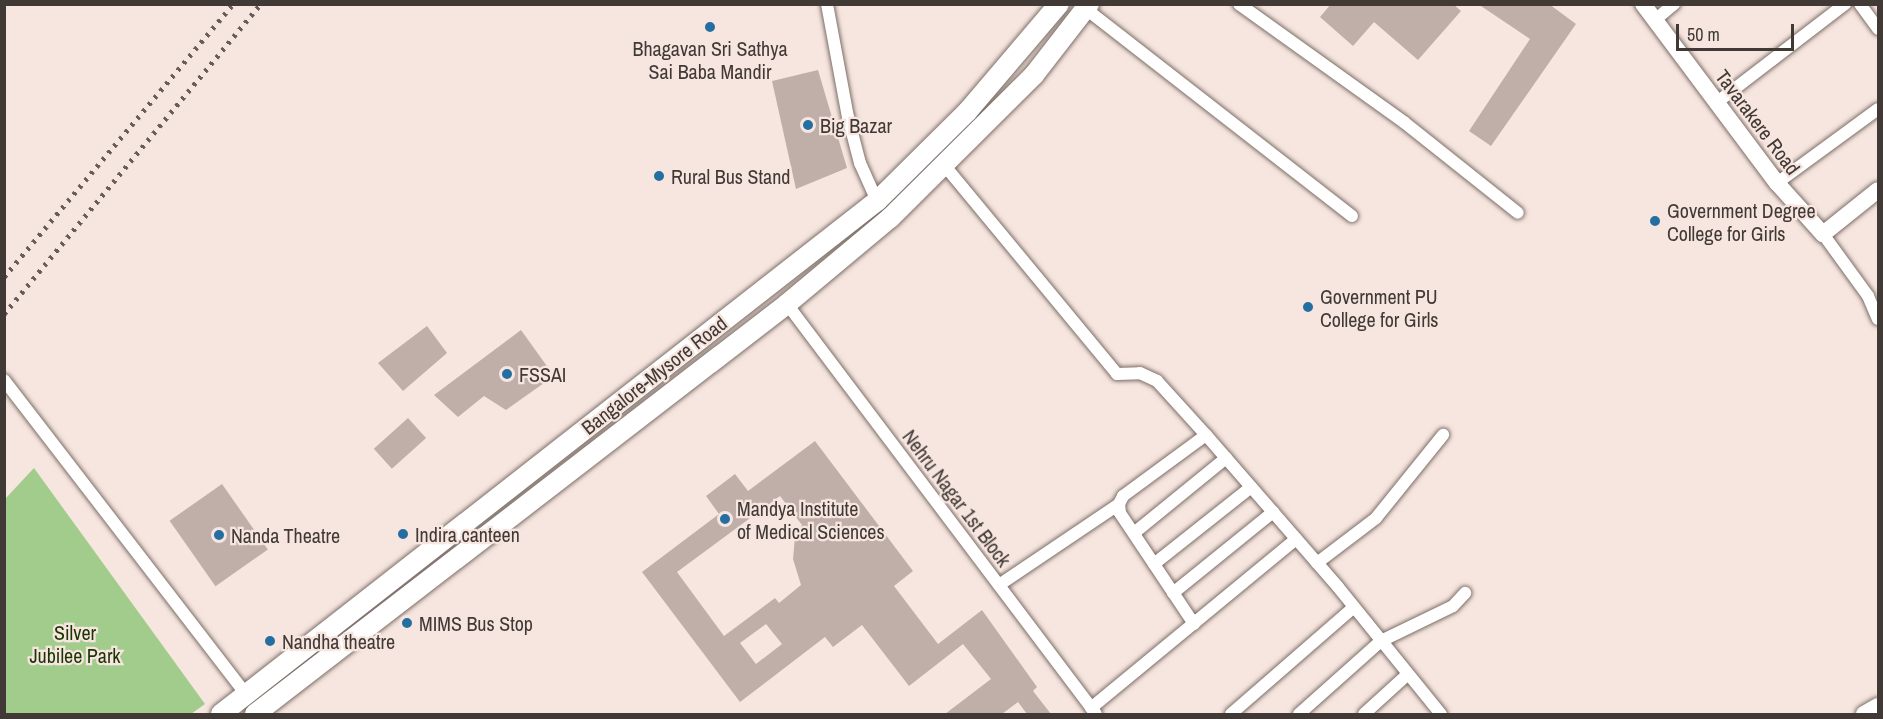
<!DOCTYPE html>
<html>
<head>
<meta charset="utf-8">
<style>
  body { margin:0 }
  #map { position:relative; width:1883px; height:719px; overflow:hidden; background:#f7e6df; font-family:"Archivo Narrow",sans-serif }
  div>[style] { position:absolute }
  .green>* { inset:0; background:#a2cc8c }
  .building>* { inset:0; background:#bfafa8; transform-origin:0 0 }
  .roads { filter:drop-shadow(0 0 2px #7c6e68) drop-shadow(0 0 2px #7c6e68) }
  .street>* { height:12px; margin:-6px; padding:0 6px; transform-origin:6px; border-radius:6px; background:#fff }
  .secondary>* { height:16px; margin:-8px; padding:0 8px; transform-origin:8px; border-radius:8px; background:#fff }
  .primary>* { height:20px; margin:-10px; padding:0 10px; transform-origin:10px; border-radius:10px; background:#fff }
  .rail>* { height:4.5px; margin-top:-2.25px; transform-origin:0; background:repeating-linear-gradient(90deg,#675e5a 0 3px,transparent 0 9px) }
  .dots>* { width:16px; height:16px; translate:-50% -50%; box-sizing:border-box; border:3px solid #f7e6df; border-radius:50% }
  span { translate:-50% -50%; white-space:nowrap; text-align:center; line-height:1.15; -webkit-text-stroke:4.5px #f7e6df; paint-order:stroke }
  .poi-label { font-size:20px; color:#403936 }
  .left { translate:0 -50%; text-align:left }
  .street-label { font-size:20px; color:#403936 }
  .park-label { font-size:20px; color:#1a3505 }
  .frame { position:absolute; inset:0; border:6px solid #403936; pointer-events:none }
  .scale { position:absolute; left:1676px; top:24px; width:118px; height:27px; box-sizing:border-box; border:3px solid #403936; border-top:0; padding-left:8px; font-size:18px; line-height:21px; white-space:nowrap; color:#403936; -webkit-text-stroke:4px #f7e6df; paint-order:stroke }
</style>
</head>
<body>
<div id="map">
  <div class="green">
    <i style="clip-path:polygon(34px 468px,205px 704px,191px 714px,5px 714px,5px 499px)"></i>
  </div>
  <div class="building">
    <i style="clip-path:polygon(1331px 4px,1453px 4px,1461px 11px,1418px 60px,1374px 22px,1353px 46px,1320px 17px)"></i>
    <i style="clip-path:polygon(1478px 4px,1549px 4px,1576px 24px,1491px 146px,1469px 131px,1530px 39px)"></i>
    <i style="clip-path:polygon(818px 70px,847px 168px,796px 189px,772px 81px)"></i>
    <i style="clip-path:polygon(427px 326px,447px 353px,403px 391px,378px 363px)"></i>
    <i style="clip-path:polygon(521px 330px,554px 376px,506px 410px,484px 396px,458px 417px,434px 395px)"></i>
    <i style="left:408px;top:418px;width:27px;height:46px;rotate:48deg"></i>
    <i style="clip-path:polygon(evenodd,815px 441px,913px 571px,894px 586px,938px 644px,982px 610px,1037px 687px,1033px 691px,1051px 714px,1027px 714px,1018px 702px,1002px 714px,945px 714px,991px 679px,963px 644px,909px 686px,862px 625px,833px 647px,825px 637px,740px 702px,642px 572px,719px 514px,706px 496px,735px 474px,748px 491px,815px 441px,780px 496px,802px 525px,795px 537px,793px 559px,801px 585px,779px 603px,775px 598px,724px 636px,677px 572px,780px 496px,815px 441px,766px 624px,782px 644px,756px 664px,740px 643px,766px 624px)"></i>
    <i style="left:222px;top:484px;width:80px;height:64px;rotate:55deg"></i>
  </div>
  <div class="roads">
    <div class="street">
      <i style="left:827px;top:4px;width:115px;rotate:79.5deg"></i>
      <i style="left:848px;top:117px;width:48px;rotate:75.4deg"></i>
      <i style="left:860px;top:163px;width:42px;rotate:65.9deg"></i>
      <i style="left:1239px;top:4px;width:204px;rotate:35.6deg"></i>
      <i style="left:1405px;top:123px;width:144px;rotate:38.5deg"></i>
      <i style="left:1860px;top:4px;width:31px;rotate:54deg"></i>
      <i style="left:1086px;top:9px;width:337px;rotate:37.9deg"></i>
      <i style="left:1655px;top:20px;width:25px;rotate:-40deg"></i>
      <i style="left:1716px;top:103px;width:163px;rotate:-37.5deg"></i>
      <i style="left:945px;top:166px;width:270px;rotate:50.4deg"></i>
      <i style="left:1117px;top:374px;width:23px;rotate:-2deg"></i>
      <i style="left:1140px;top:373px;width:19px;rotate:25deg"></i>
      <i style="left:1157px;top:381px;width:73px;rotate:47.8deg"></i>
      <i style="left:1206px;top:435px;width:201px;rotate:49deg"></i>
      <i style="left:1338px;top:587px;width:164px;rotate:51deg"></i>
      <i style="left:1777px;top:183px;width:125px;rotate:-36.2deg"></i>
      <i style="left:1823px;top:234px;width:77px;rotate:54deg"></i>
      <i style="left:1868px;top:296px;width:25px;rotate:67deg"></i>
      <i style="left:787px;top:304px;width:513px;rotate:53deg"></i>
      <i style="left:4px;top:380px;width:396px;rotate:52.4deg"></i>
      <i style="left:1134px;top:533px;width:119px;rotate:-39.2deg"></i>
      <i style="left:1317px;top:563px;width:74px;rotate:-37.3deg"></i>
      <i style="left:1376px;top:518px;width:107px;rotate:-51.1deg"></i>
      <i style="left:1154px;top:564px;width:124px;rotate:-38.4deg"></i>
      <i style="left:999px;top:585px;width:145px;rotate:-34deg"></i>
      <i style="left:1173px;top:593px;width:129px;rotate:-39deg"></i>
      <i style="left:1194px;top:624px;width:133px;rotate:-123.7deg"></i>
      <i style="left:1120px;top:513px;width:9px;rotate:-96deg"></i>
      <i style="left:1119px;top:504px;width:9px;rotate:-63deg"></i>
      <i style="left:1123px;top:496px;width:103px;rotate:-36.3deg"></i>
      <i style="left:1091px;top:708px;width:266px;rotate:-39.5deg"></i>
      <i style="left:1231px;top:714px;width:163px;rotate:-41deg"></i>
      <i style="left:1299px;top:714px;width:110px;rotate:-41.7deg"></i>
      <i style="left:1381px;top:641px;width:80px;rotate:-25.9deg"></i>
      <i style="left:1453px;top:606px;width:18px;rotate:-47deg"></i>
      <i style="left:1364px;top:714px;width:59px;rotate:-42.3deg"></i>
    </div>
    <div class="secondary">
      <i style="left:1643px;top:4px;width:224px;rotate:53.2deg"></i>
      <i style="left:1777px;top:183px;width:69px;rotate:48deg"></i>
      <i style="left:1823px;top:234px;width:70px;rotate:-38.7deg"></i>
      <i style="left:1864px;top:714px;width:16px;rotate:-30deg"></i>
    </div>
    <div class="primary">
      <i style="left:221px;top:714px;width:833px;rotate:-38.03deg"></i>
      <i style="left:877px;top:201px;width:127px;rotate:-44.7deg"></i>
      <i style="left:967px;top:112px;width:142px;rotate:-49.6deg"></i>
      <i style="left:255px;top:714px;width:672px;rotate:-37.62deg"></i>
      <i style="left:787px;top:304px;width:134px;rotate:-39.9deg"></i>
      <i style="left:890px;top:218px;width:203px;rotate:-44.8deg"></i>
      <i style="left:1034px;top:75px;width:90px;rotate:-52.2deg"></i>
    </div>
  </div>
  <div class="rail">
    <i style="left:4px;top:277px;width:356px;rotate:-50deg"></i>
    <i style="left:4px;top:314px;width:402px;rotate:-50.4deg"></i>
  </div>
  <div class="dots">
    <i style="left:710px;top:27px;background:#246ea1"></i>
    <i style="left:808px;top:125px;background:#246ea1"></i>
    <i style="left:659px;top:176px;background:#246ea1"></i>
    <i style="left:1655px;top:221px;background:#246ea1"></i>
    <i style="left:1308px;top:307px;background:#246ea1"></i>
    <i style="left:507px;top:374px;background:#246ea1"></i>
    <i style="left:725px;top:519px;background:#246ea1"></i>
    <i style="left:403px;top:534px;background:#246ea1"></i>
    <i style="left:219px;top:535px;background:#246ea1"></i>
    <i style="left:407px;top:623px;background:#246ea1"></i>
    <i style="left:270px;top:641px;background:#246ea1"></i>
  </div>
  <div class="poi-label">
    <span style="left:710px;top:60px">Bhagavan Sri Sathya<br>Sai Baba Mandir</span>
    <span class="left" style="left:820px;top:125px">Big Bazar</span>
    <span class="left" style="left:671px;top:176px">Rural Bus Stand</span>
    <span class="left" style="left:1667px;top:222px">Government Degree<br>College for Girls</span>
    <span class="left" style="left:1320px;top:308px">Government PU<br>College for Girls</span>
    <span class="left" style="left:519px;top:374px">FSSAI</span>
    <span class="left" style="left:737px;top:520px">Mandya Institute<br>of Medical Sciences</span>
    <span class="left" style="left:415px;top:534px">Indira canteen</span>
    <span class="left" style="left:231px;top:535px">Nanda Theatre</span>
    <span class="left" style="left:419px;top:623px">MIMS Bus Stop</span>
    <span class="left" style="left:282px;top:641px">Nandha theatre</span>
  </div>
  <div class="street-label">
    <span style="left:1758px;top:122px;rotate:53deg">Tavarakere Road</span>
    <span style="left:654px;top:375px;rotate:-38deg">Bangalore-Mysore Road</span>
    <span style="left:957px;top:498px;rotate:53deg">Nehru Nagar 1st Block</span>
  </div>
  <div class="park-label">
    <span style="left:75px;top:644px">Silver<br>Jubilee Park</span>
  </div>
  <div class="frame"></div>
  <div class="scale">50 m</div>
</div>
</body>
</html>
